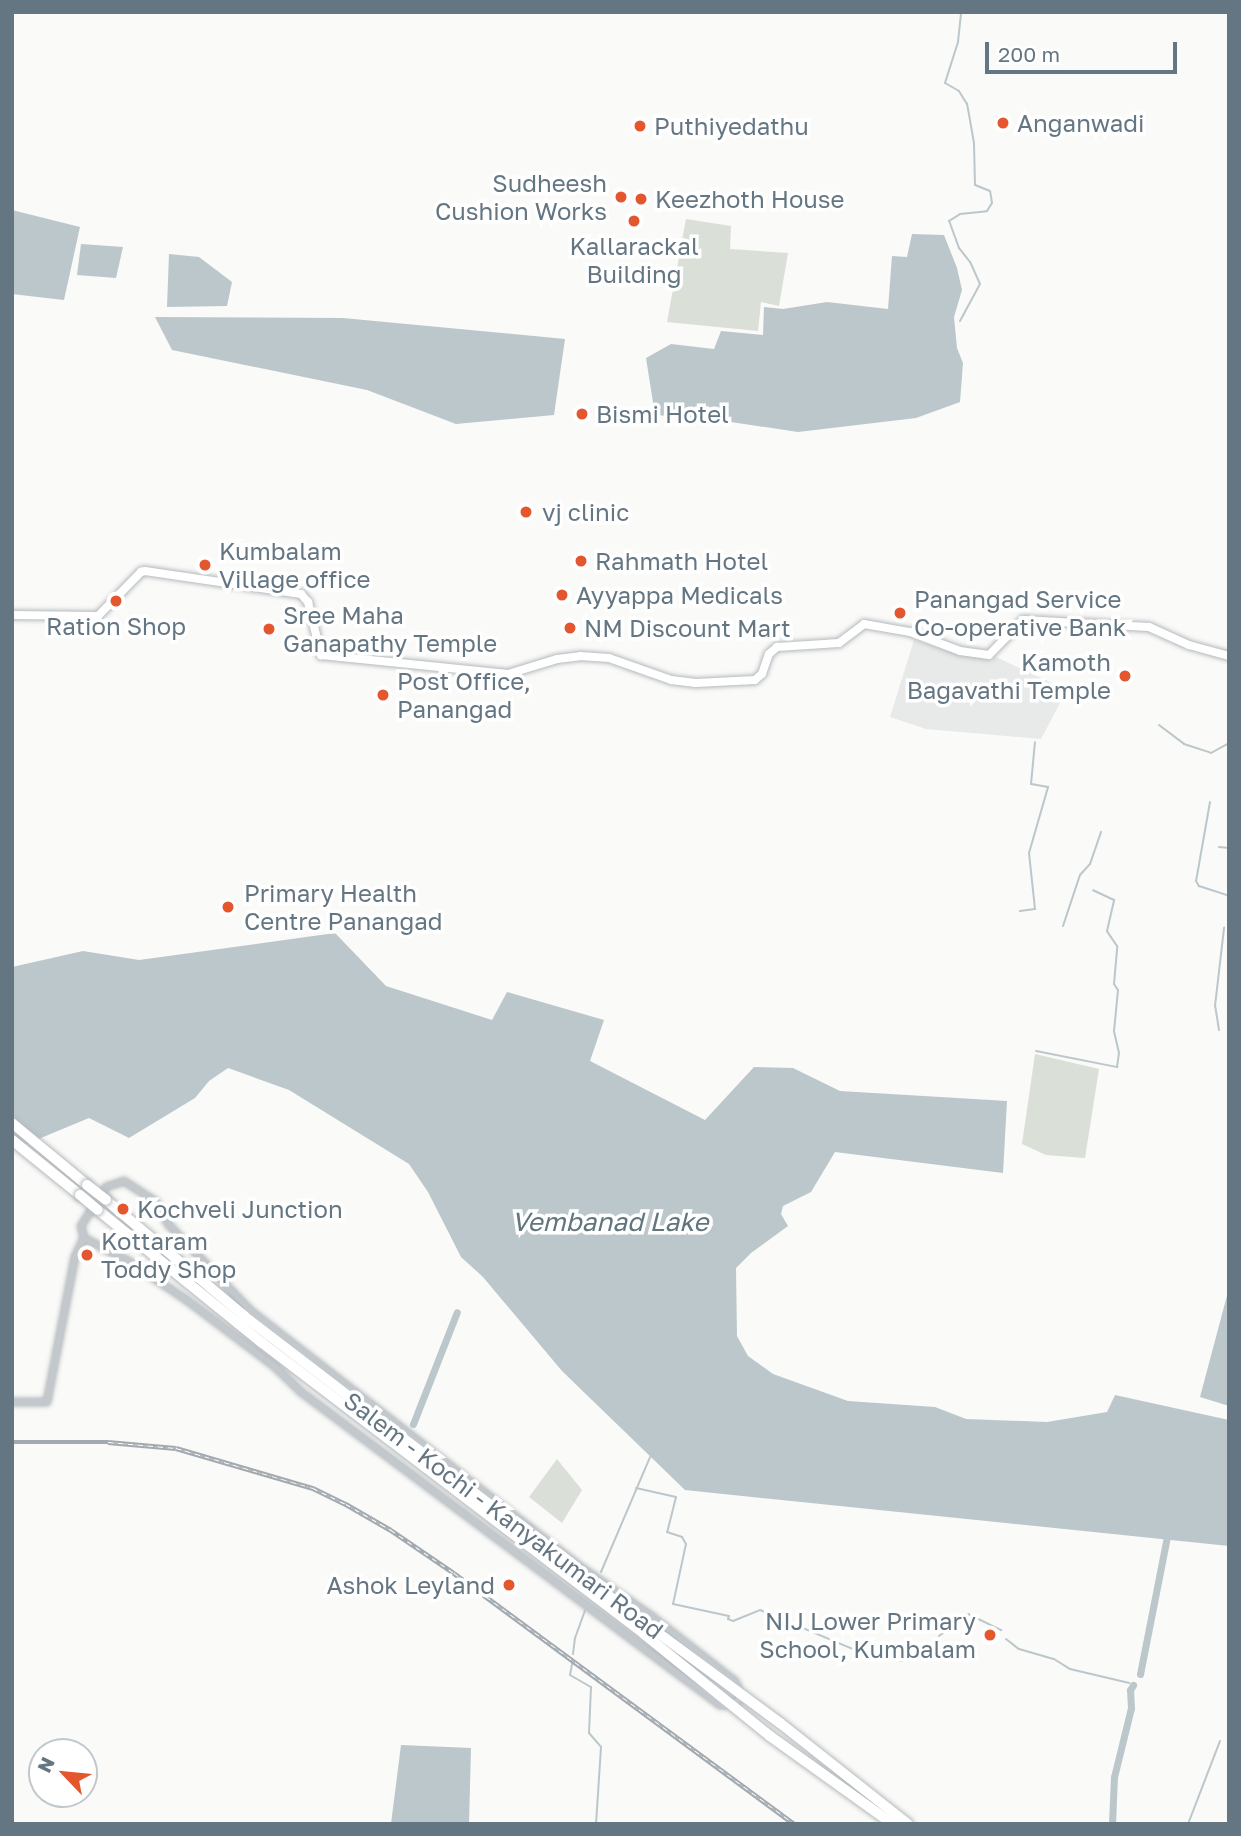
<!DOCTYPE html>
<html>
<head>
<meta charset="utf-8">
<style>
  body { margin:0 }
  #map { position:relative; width:1241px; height:1836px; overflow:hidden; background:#fafaf8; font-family:"Golos Text",sans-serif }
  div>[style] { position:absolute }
  .built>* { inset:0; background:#e8e9e9 }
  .green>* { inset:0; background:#dadfd7 }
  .water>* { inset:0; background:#bbc7cb }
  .stream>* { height:2px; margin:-1px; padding:0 1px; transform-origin:1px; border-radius:1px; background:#bbc7cb }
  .canal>* { height:7px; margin:-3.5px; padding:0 3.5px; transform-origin:3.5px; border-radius:3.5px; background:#bbc7cb }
  .roads { filter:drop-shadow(0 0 2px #b5babe) drop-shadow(0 0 2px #b5babe) }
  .minor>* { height:6px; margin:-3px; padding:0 3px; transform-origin:3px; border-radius:3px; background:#c3c8cc }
  .major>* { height:8px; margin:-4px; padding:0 4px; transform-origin:4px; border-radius:4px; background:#fff }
  .highway>* { height:10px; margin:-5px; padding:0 5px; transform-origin:5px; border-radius:5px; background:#fff }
  .rail>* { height:4.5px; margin-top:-2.25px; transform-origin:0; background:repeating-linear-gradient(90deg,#fff 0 5px,#a2aab0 0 10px); box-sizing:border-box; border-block:2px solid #a2aab0 }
  .bridges { filter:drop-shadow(0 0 2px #b4b9bd) drop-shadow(0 0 2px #b4b9bd) }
  .highway-bridge>* { height:10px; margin:-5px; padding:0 5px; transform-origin:5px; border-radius:5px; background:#fff }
  .dots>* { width:19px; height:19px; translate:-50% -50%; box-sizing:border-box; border:4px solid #fff; border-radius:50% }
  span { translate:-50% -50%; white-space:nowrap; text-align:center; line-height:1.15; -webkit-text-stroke:7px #fff; paint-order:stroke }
  .poi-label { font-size:24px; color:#657683 }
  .left { translate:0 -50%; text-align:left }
  .right { translate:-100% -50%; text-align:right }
  .street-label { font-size:24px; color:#657683 }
  .water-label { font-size:26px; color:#60757c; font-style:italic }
  .frame { position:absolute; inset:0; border:14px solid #657683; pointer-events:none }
  .north { position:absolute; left:28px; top:1738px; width:70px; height:70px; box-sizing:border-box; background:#fff; border:2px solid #c1c8cd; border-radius:50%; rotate:296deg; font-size:19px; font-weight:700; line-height:28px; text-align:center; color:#657683 }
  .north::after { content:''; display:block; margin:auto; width:24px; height:32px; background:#e4572e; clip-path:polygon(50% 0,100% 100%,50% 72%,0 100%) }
  .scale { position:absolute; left:985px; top:42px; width:192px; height:32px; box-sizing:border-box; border:4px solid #657683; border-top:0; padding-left:9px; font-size:21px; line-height:24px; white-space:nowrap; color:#657683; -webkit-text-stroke:5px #fff; paint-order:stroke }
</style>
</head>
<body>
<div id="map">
  <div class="built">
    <i style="clip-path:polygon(914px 640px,947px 651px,991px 660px,996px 657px,1067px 690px,1041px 739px,926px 729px,890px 717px)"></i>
  </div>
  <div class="green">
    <i style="clip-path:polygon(686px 219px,731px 226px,730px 249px,788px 253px,779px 306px,761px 302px,758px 331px,667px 322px)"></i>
    <i style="clip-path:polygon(1035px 1054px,1099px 1069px,1085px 1158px,1046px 1155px,1022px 1144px)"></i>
    <i style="clip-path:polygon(557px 1459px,582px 1490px,562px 1523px,529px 1497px)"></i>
  </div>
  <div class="water">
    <i style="clip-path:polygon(12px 210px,80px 227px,64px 300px,12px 294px)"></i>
    <i style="clip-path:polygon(912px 234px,944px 235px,957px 268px,962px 290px,954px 317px,957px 348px,963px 363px,960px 402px,916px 418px,798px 432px,711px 419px,655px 415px,646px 358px,671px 344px,714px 349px,721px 331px,763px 335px,764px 307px,783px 309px,827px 302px,888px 309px,892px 256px,907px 257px)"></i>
    <i style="clip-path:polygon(81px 244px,123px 247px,116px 278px,77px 275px)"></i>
    <i style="clip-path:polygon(169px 254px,199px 257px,232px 282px,227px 306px,167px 307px)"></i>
    <i style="clip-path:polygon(155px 317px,343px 318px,565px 339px,554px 415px,456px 424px,367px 390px,172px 350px)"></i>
    <i style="clip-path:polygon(335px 933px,386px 986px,492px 1020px,507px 992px,604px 1020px,590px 1061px,705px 1120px,754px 1067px,793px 1068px,840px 1091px,1007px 1101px,1003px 1173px,835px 1152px,811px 1192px,783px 1206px,781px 1214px,788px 1226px,751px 1253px,736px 1268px,737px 1336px,748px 1356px,773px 1374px,848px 1401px,935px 1407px,966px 1419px,1047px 1422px,1107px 1412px,1115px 1395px,1229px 1420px,1229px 1546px,685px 1490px,562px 1371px,483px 1277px,461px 1257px,428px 1192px,409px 1164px,289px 1090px,228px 1068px,209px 1081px,195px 1098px,129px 1138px,89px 1118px,12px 1150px,12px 967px,83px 951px,139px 960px)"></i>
    <i style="clip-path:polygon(1229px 1288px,1229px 1406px,1200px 1397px)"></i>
    <i style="clip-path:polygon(401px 1745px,471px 1748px,469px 1824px,391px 1824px)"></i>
  </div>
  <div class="stream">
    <i style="left:960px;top:321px;width:42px;rotate:-61.6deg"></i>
    <i style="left:980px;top:284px;width:24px;rotate:-114deg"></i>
    <i style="left:970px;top:262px;width:18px;rotate:-128deg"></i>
    <i style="left:959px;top:248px;width:29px;rotate:-110deg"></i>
    <i style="left:949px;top:221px;width:13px;rotate:-32deg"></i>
    <i style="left:960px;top:214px;width:27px;rotate:-6deg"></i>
    <i style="left:987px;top:211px;width:9px;rotate:-58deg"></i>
    <i style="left:992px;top:203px;width:12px;rotate:-99deg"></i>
    <i style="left:990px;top:191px;width:16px;rotate:-158deg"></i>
    <i style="left:975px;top:185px;width:42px;rotate:-91.4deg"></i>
    <i style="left:974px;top:143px;width:40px;rotate:-100deg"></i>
    <i style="left:967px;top:104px;width:15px;rotate:-122deg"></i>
    <i style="left:959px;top:91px;width:16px;rotate:-150deg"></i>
    <i style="left:945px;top:83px;width:43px;rotate:-72.4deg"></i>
    <i style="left:958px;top:42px;width:30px;rotate:-84deg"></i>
    <i style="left:1159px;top:725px;width:31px;rotate:37deg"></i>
    <i style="left:1184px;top:744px;width:28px;rotate:18deg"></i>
    <i style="left:1211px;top:753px;width:21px;rotate:-29deg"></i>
    <i style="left:1210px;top:802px;width:80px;rotate:100deg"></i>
    <i style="left:1196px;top:881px;width:6px;rotate:59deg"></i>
    <i style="left:1199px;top:886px;width:32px;rotate:18deg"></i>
    <i style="left:1219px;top:847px;width:10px;rotate:6deg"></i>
    <i style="left:1020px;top:911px;width:15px;rotate:-8deg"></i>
    <i style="left:1035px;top:909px;width:56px;rotate:-96.1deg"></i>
    <i style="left:1029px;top:853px;width:69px;rotate:-73.9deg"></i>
    <i style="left:1048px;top:787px;width:17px;rotate:-170deg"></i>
    <i style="left:1031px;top:784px;width:42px;rotate:-84.6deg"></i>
    <i style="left:1063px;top:926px;width:54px;rotate:-71.6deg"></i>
    <i style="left:1080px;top:875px;width:15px;rotate:-48deg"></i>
    <i style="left:1090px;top:864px;width:34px;rotate:-71deg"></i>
    <i style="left:1219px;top:1030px;width:24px;rotate:-99deg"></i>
    <i style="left:1215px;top:1006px;width:79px;rotate:-83.4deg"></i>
    <i style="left:1036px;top:1051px;width:83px;rotate:11.2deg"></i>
    <i style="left:1117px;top:1067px;width:14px;rotate:-82deg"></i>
    <i style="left:1119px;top:1053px;width:23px;rotate:-103deg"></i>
    <i style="left:1114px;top:1031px;width:41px;rotate:-84.4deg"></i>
    <i style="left:1118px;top:990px;width:7px;rotate:-124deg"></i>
    <i style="left:1114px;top:984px;width:38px;rotate:-85deg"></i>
    <i style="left:1117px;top:946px;width:18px;rotate:-124deg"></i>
    <i style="left:1107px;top:931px;width:32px;rotate:-77deg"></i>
    <i style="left:1114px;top:900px;width:23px;rotate:-155deg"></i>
    <i style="left:636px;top:1488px;width:41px;rotate:12.7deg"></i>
    <i style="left:676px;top:1497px;width:36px;rotate:104deg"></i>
    <i style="left:667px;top:1532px;width:16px;rotate:18deg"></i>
    <i style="left:682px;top:1537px;width:8px;rotate:60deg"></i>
    <i style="left:686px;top:1544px;width:61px;rotate:102.2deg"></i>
    <i style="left:673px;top:1604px;width:57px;rotate:12.1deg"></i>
    <i style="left:729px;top:1616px;width:3px;rotate:108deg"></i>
    <i style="left:728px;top:1619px;width:5px;rotate:22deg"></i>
    <i style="left:733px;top:1621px;width:29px;rotate:-22deg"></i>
    <i style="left:760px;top:1610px;width:101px;rotate:22.8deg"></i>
    <i style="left:853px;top:1649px;width:49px;rotate:14deg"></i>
    <i style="left:901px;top:1661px;width:16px;rotate:-18deg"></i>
    <i style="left:916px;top:1656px;width:18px;rotate:-41deg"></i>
    <i style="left:601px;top:1572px;width:125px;rotate:-66.9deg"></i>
    <i style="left:939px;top:1636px;width:36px;rotate:-37deg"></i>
    <i style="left:968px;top:1614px;width:37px;rotate:26deg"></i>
    <i style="left:1006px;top:1639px;width:16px;rotate:38deg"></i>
    <i style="left:1019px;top:1649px;width:36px;rotate:16deg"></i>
    <i style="left:1054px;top:1659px;width:19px;rotate:32deg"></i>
    <i style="left:1070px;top:1669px;width:61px;rotate:13.3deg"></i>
    <i style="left:573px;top:1654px;width:16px;rotate:-83deg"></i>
    <i style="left:575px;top:1638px;width:29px;rotate:-70deg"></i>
    <i style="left:572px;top:1664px;width:11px;rotate:100deg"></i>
    <i style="left:570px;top:1675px;width:24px;rotate:30deg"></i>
    <i style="left:591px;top:1687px;width:46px;rotate:92.5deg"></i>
    <i style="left:589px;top:1733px;width:18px;rotate:49deg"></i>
    <i style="left:601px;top:1747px;width:77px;rotate:93.7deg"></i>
    <i style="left:1188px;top:1824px;width:89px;rotate:-68.9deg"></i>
  </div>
  <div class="canal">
    <i style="left:413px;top:1424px;width:120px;rotate:-68.6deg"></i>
    <i style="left:1140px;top:1674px;width:146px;rotate:-78.9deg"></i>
    <i style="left:1112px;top:1824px;width:47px;rotate:-87.6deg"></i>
    <i style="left:1114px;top:1777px;width:71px;rotate:-76.2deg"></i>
    <i style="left:1131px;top:1708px;width:18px;rotate:-93deg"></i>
    <i style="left:1130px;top:1690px;width:6px;rotate:-59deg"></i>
  </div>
  <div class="roads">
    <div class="minor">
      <i style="left:124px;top:1181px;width:38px;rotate:33deg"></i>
      <i style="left:156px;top:1202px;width:26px;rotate:61deg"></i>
      <i style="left:169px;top:1225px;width:119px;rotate:46.4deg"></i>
      <i style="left:251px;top:1311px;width:418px;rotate:37.8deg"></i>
      <i style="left:581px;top:1567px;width:88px;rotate:34.8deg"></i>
      <i style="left:653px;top:1617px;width:104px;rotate:38deg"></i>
      <i style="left:735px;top:1681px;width:16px;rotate:63deg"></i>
      <i style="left:742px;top:1695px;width:14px;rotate:129deg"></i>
      <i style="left:733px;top:1706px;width:13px;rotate:-176deg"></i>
      <i style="left:720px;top:1705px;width:47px;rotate:-143.6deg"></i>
      <i style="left:682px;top:1677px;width:477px;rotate:-143.2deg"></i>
      <i style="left:300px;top:1391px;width:36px;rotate:-136deg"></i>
      <i style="left:274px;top:1366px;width:111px;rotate:-143deg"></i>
      <i style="left:185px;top:1299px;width:66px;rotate:-146.1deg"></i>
      <i style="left:130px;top:1262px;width:52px;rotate:-152.4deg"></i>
      <i style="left:84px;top:1238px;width:12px;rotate:-104deg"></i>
      <i style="left:81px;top:1226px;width:46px;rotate:-57.3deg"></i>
      <i style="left:106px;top:1187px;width:19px;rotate:-18deg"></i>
      <i style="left:12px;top:1402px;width:35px"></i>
      <i style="left:47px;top:1402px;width:148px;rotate:-79.1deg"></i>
      <i style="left:75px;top:1257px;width:21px;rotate:-65deg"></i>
    </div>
    <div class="major">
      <i style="left:12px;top:615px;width:86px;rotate:0.7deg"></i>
      <i style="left:98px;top:616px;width:62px;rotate:-45.7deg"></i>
      <i style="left:141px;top:572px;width:4px;rotate:-14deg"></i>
      <i style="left:145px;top:571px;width:158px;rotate:8.4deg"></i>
      <i style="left:301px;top:594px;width:11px;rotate:49deg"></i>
      <i style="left:308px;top:602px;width:55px;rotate:76.2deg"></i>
      <i style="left:321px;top:655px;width:188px;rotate:5.8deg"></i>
      <i style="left:508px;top:674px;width:51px;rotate:-17deg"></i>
      <i style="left:557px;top:659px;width:23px;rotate:-7deg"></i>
      <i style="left:580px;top:656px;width:29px;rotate:4deg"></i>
      <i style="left:609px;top:658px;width:66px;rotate:19.5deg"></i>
      <i style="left:671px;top:680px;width:25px;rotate:7deg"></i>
      <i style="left:696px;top:683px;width:59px;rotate:-2.9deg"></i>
      <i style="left:755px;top:680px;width:9px;rotate:-41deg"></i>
      <i style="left:762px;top:674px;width:21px;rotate:-71deg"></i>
      <i style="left:769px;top:654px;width:11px;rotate:-41deg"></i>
      <i style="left:777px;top:647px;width:62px;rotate:-3.7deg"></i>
      <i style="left:839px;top:643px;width:31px;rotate:-37deg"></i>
      <i style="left:864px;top:624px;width:47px;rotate:9.9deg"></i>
      <i style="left:910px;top:632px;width:53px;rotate:20.8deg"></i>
      <i style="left:960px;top:651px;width:29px;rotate:8deg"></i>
      <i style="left:989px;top:655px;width:49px;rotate:-45.8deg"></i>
      <i style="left:1023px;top:620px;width:126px;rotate:3.2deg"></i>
      <i style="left:1149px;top:627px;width:44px;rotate:24.2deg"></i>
      <i style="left:1189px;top:645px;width:41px;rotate:15.4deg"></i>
    </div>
    <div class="highway">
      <i style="left:12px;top:1123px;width:97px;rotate:39.6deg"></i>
      <i style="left:12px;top:1140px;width:87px;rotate:39deg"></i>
      <i style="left:106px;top:1200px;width:180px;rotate:40deg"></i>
      <i style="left:244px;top:1316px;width:463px;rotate:37.5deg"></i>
      <i style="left:611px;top:1598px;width:210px;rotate:36.5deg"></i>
      <i style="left:780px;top:1723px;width:163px;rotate:38.3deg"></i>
      <i style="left:98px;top:1210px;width:210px;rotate:39deg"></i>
      <i style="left:261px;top:1342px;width:482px;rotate:37.3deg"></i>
      <i style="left:644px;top:1634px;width:162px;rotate:39deg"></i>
      <i style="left:770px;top:1736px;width:151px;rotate:35.6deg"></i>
    </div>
  </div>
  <div class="rail">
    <i style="left:12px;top:1442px;width:96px"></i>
    <i style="left:108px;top:1442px;width:68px;rotate:5deg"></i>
    <i style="left:176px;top:1448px;width:143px;rotate:16.3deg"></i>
    <i style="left:313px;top:1488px;width:37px;rotate:26deg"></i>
    <i style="left:346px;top:1504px;width:52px;rotate:30deg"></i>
    <i style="left:391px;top:1530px;width:76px;rotate:34.3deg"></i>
    <i style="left:454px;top:1573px;width:423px;rotate:36.4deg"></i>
  </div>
  <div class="bridges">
    <div class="highway-bridge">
      <i style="left:87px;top:1185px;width:24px;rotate:38deg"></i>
      <i style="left:80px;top:1195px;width:23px;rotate:40deg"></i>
    </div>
  </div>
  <div class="dots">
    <i style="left:1003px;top:123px;background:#e4572e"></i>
    <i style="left:640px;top:126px;background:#e4572e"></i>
    <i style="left:621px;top:197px;background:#e4572e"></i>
    <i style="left:641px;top:199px;background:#e4572e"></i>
    <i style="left:634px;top:221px;background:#e4572e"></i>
    <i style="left:582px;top:414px;background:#e4572e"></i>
    <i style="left:526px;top:512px;background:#e4572e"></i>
    <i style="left:581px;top:561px;background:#e4572e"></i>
    <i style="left:205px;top:565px;background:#e4572e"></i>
    <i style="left:562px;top:595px;background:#e4572e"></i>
    <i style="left:116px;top:601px;background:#e4572e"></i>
    <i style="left:900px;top:613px;background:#e4572e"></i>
    <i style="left:570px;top:628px;background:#e4572e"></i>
    <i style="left:269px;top:629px;background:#e4572e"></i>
    <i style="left:1125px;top:676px;background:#e4572e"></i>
    <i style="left:383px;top:695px;background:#e4572e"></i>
    <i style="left:228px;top:907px;background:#e4572e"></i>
    <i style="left:123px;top:1209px;background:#e4572e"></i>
    <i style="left:87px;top:1255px;background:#e4572e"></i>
    <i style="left:509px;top:1585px;background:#e4572e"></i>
    <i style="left:990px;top:1635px;background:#e4572e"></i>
  </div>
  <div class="poi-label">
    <span class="left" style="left:1017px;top:123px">Anganwadi</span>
    <span class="left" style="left:654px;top:126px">Puthiyedathu</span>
    <span class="right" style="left:607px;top:197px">Sudheesh<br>Cushion Works</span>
    <span class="left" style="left:655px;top:199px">Keezhoth House</span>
    <span style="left:634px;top:260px">Kallarackal<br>Building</span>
    <span class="left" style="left:596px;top:414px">Bismi Hotel</span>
    <span class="left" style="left:542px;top:512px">vj clinic</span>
    <span class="left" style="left:219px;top:565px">Kumbalam<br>Village office</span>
    <span class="left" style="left:595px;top:561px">Rahmath Hotel</span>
    <span class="left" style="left:576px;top:595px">Ayyappa Medicals</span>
    <span class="left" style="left:914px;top:613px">Panangad Service<br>Co-operative Bank</span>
    <span class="left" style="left:283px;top:629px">Sree Maha<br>Ganapathy Temple</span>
    <span style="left:116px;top:626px">Ration Shop</span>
    <span class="left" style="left:584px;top:628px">NM Discount Mart</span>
    <span class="right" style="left:1111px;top:676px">Kamoth<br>Bagavathi Temple</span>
    <span class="left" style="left:397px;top:695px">Post Office,<br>Panangad</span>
    <span class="left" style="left:244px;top:907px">Primary Health<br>Centre Panangad</span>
    <span class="left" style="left:137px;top:1209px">Kochveli Junction</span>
    <span class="left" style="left:101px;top:1255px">Kottaram<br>Toddy Shop</span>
    <span class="right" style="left:495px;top:1585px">Ashok Leyland</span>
    <span class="right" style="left:976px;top:1635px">NIJ Lower Primary<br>School, Kumbalam</span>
  </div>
  <div class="street-label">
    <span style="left:504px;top:1515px;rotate:37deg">Salem - Kochi - Kanyakumari Road</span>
  </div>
  <div class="water-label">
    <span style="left:610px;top:1222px">Vembanad Lake</span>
  </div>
  <div class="frame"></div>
  <div class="north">N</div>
  <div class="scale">200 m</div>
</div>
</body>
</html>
